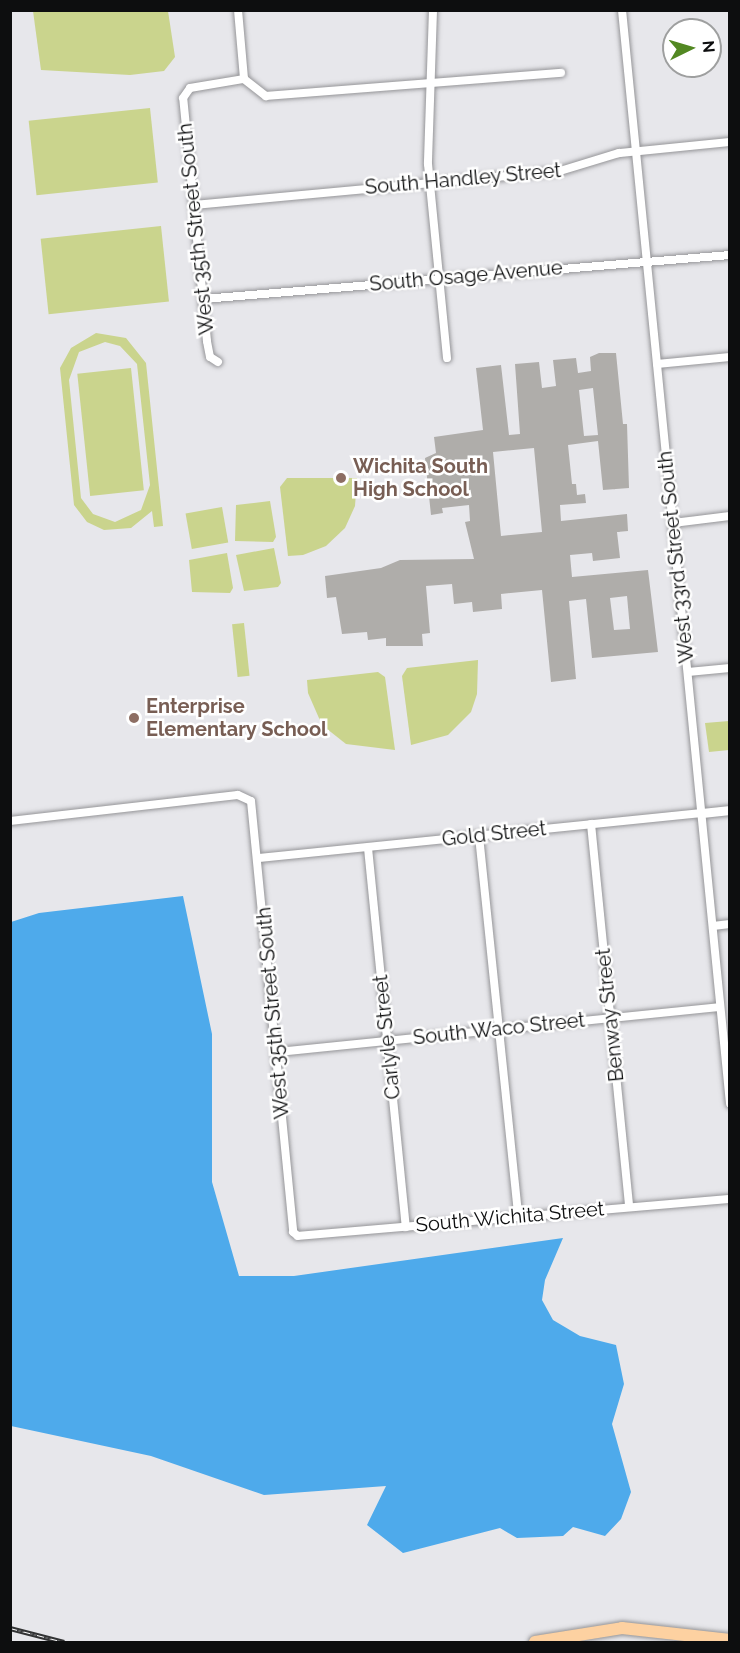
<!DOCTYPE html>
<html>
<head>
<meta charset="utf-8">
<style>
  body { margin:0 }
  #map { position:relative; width:740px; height:1653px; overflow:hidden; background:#e7e7eb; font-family:Raleway,sans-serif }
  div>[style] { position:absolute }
  .green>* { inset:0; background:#cad48d; transform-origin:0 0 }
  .water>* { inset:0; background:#4eaaeb }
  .building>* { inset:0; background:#afadaa }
  .roads { filter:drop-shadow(0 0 2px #959598) drop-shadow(0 0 2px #959598) }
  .minor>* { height:8px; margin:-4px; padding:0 4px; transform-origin:4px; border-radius:4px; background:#fff }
  .tertiary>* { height:9px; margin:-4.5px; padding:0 4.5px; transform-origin:4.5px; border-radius:4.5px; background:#fff }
  .primary>* { height:12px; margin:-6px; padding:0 6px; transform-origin:6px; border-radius:6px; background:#fdd1a1 }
  .rail>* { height:4.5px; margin-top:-2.25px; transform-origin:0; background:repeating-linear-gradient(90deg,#fff 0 7px,#323334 0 14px); box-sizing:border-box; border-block:2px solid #323334 }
  .dots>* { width:16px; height:16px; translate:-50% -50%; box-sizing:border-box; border:3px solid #fff; border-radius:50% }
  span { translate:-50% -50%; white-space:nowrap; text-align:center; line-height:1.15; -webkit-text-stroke:5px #fff; paint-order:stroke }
  .street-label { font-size:20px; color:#0d0e0f }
  .education-label { font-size:20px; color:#785e54; font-weight:700 }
  .left { translate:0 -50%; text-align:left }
  .frame { position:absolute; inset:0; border:12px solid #0d0e0f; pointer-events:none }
  .north { position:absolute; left:662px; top:18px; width:60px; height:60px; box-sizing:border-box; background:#fff; border:2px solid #9e9f9f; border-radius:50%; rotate:85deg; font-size:16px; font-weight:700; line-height:24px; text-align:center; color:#0d0e0f }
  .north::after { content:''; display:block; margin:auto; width:21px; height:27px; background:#528822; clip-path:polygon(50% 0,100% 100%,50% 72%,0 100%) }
</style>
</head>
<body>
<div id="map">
  <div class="green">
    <i style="clip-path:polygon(33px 11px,168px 11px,175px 57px,164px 71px,130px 75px,41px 70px)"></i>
    <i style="left:150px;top:108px;width:75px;height:122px;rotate:84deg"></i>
    <i style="left:161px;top:226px;width:76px;height:121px;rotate:84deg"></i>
    <i style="clip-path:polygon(evenodd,96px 333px,126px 338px,146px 363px,163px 526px,154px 527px,152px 511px,131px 528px,104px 530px,87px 522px,74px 505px,60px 368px,71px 348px,96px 333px,105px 342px,120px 346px,137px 364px,150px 485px,141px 510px,115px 522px,93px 514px,81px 498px,69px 380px,79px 352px,105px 342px)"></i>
    <i style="left:131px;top:368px;width:123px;height:54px;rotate:84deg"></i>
    <i style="clip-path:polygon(287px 478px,357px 478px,355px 506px,345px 528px,326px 546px,303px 555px,288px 556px,280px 487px)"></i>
    <i style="clip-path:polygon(270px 501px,276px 537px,273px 542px,235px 541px,236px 505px)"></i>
    <i style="left:222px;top:507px;width:36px;height:37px;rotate:80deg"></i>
    <i style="clip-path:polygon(274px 548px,281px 583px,278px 587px,244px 591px,236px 555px)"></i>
    <i style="clip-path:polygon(227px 553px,233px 588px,230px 593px,192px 592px,189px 560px)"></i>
    <i style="left:244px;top:623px;width:53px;height:12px;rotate:84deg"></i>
    <i style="clip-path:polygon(478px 660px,477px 694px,471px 712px,448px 735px,411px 745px,402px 676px,407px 668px)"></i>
    <i style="clip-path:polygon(378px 672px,385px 677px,395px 750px,346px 744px,322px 725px,308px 693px,307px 680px)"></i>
    <i style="clip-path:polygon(729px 721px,729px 750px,709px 752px,705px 723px)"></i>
  </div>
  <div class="water">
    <i style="clip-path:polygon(183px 896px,212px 1034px,212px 1182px,239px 1276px,294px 1276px,563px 1238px,545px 1280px,542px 1300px,553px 1320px,580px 1336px,616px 1345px,624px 1384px,612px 1424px,631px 1492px,621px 1519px,605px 1536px,573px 1527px,563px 1536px,517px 1538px,500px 1528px,403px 1553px,367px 1525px,386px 1486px,264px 1495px,151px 1456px,11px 1426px,11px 922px,39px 913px)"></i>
  </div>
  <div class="building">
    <i style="clip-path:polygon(evenodd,599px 353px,616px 353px,623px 424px,627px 424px,629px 488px,603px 490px,598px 441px,568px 445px,572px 484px,576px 484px,577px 495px,585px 494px,586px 503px,560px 505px,561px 521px,627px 514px,628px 531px,617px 532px,620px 558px,593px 561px,592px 553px,570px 555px,572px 577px,648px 570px,658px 652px,592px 658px,586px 599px,569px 601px,576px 679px,551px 682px,542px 590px,501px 594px,502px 609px,473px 612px,472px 602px,454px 604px,452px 584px,426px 586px,430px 633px,422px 634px,423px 646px,386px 646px,386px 638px,368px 640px,367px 632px,342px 634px,336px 597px,327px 598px,325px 576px,381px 568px,400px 560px,474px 559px,465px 522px,470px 521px,469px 505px,442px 508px,443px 513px,431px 515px,425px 458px,436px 453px,434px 437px,483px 430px,476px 368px,501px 365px,509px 435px,520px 434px,515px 364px,539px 362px,542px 388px,556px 386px,553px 360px,576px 358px,578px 373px,591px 371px,590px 357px,599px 353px,593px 388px,598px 435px,584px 436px,579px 390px,593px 388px,599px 353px,534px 448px,542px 532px,501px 536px,493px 452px,534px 448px,599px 353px,627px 596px,630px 629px,614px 630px,610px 598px,627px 596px)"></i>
  </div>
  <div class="roads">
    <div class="minor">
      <i style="left:238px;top:10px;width:69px;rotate:85deg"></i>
      <i style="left:244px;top:79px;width:28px;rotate:38deg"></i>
      <i style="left:266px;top:96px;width:296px;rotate:-4.5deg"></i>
      <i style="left:433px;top:10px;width:154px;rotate:91.9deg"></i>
      <i style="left:428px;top:164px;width:195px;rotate:84.4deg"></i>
      <i style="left:622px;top:10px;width:1099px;rotate:84.36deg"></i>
      <i style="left:194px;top:205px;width:368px;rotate:-5.3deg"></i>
      <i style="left:560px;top:171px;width:62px;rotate:-17deg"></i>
      <i style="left:619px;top:153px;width:112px;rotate:-5.7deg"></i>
      <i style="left:203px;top:299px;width:529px;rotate:-4.77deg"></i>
      <i style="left:218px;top:362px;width:9px;rotate:-148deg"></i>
      <i style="left:210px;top:357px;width:16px;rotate:-101deg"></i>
      <i style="left:207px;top:341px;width:244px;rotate:-95.6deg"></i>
      <i style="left:183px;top:98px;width:12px;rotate:-55deg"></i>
      <i style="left:190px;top:88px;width:55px;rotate:-9.5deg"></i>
      <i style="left:657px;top:364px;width:73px;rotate:-5.5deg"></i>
      <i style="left:673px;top:523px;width:57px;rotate:-7deg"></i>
      <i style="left:688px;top:672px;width:42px;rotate:-5.4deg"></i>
      <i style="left:10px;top:821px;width:229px;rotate:-6.5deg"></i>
      <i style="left:238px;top:795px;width:14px;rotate:25deg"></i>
      <i style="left:251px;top:801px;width:433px;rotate:84.4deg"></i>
      <i style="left:293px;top:1232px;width:6px;rotate:39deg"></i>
      <i style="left:298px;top:1236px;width:434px;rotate:-4.9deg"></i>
      <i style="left:591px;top:824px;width:383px;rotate:84.3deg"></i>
      <i style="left:479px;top:836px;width:382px;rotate:84.1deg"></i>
      <i style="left:368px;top:848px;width:381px;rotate:84.3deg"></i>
      <i style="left:259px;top:858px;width:445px;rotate:-5.8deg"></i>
      <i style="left:713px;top:926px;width:17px;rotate:-7deg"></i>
      <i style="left:277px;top:1052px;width:445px;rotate:-5.8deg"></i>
    </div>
    <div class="tertiary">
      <i style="left:702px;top:813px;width:28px;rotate:-6deg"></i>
    </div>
    <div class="primary">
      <i style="left:535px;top:1642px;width:88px;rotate:-9.1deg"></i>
      <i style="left:622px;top:1628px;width:109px;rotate:6.3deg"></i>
    </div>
  </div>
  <div class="rail">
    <i style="left:10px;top:1628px;width:56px;rotate:14.5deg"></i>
  </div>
  <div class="dots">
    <i style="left:341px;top:478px;background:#8d6e63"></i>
    <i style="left:134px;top:718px;background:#8d6e63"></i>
  </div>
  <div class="street-label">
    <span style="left:463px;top:179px;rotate:-5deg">South Handley Street</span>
    <span style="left:196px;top:229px;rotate:-96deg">West 35th Street South</span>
    <span style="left:466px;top:276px;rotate:-5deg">South Osage Avenue</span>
    <span style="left:676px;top:557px;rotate:-96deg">West 33rd Street South</span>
    <span style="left:494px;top:834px;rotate:-6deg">Gold Street</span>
    <span style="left:273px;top:1013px;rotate:-95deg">West 35th Street South</span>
    <span style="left:610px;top:1015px;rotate:-96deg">Benway Street</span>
    <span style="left:499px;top:1029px;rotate:-6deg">South Waco Street</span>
    <span style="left:387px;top:1037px;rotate:-96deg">Carlyle Street</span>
    <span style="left:510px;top:1217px;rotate:-5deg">South Wichita Street</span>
  </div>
  <div class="education-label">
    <span class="left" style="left:353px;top:478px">Wichita South<br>High School</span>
    <span class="left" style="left:146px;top:718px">Enterprise<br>Elementary School</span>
  </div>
  <div class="frame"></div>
  <div class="north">N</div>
</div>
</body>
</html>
